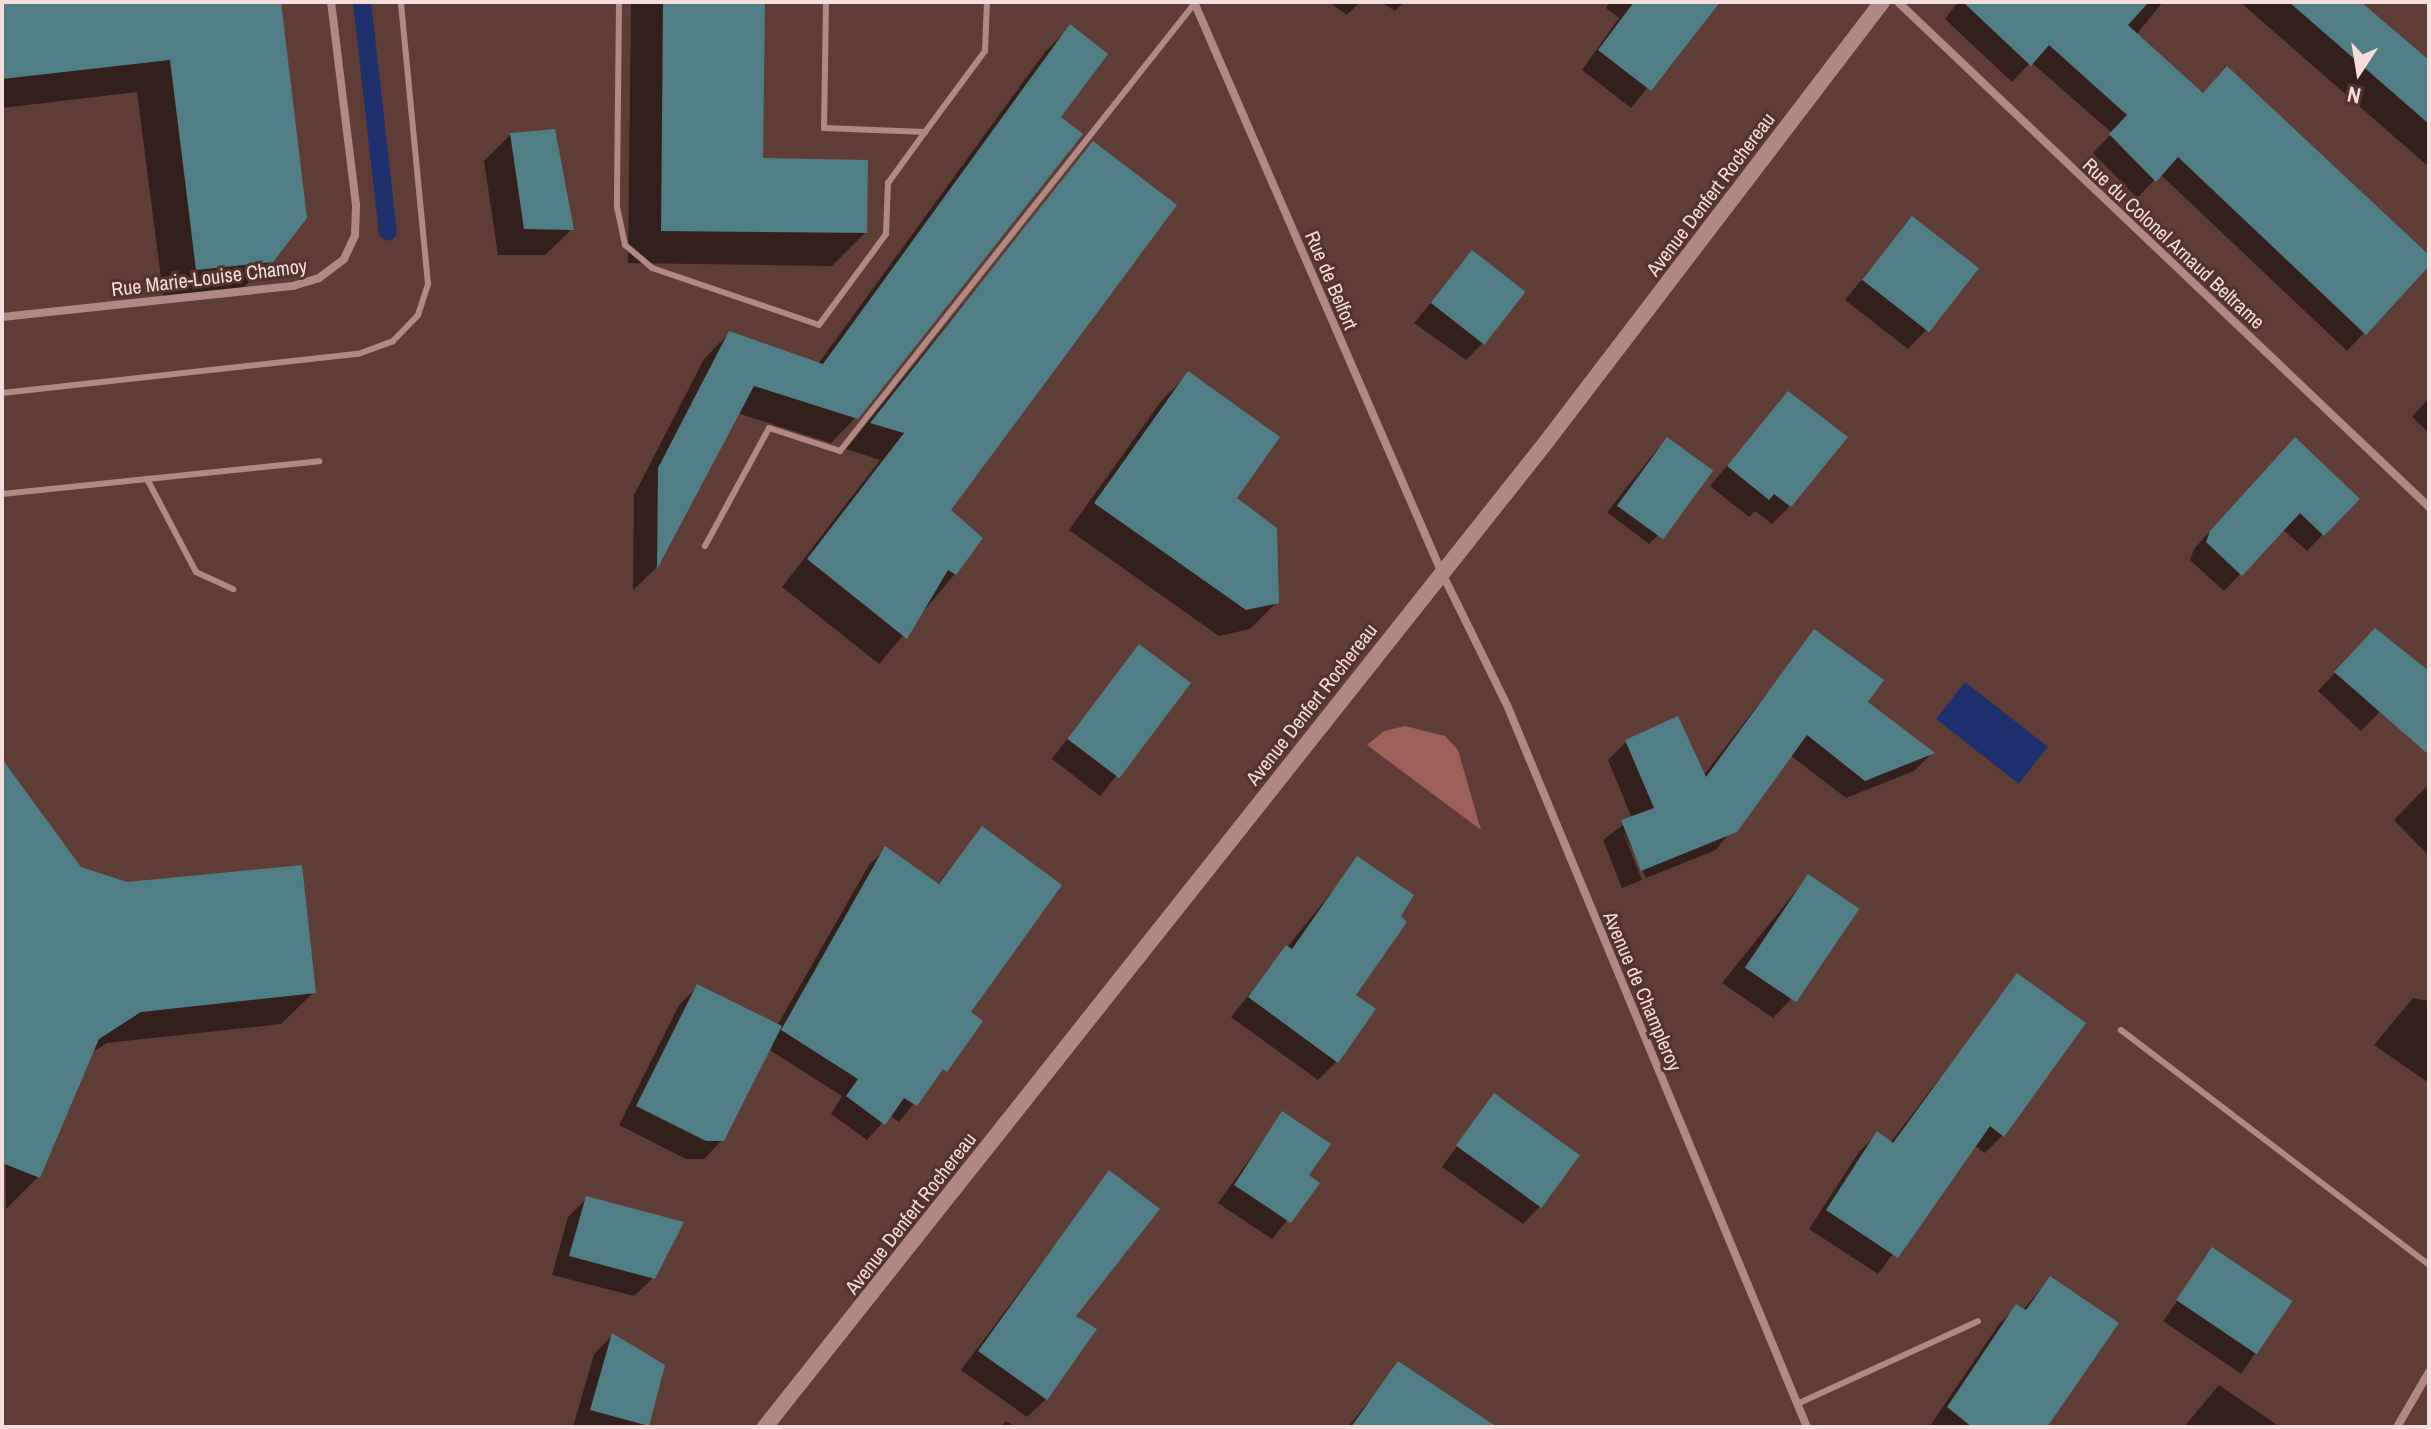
<!DOCTYPE html>
<html>
<head>
<meta charset="utf-8">
<style>
  body { margin:0 }
  #map { position:relative; width:2431px; height:1429px; overflow:hidden; background:#603c37; font-family:"Archivo Narrow",sans-serif }
  div>[style] { position:absolute }
  .green>* { inset:0; background:#9b6057 }
  .water>* { inset:0; background:#1f306f; transform-origin:0 0 }
  .shadow>* { inset:0; background:#0007; transform-origin:0 0 }
  .stream>* { height:18px; margin:-9px; padding:0 9px; transform-origin:9px; border-radius:9px; background:#1f306f }
  .building>* { inset:0; background:#507e86; transform-origin:0 0 }
  .lane>* { height:6px; margin:-3px; padding:0 3px; transform-origin:3px; border-radius:3px; background:#b28982 }
  .street>* { height:8px; margin:-4px; padding:0 4px; transform-origin:4px; border-radius:4px; background:#b28982 }
  .secondary>* { height:16px; margin:-8px; padding:0 8px; transform-origin:8px; border-radius:8px; background:#b28982 }
  span { translate:-50% -50%; white-space:nowrap; text-align:center; line-height:1.15; -webkit-text-stroke:6px #54322d; paint-order:stroke }
  .street-label { font-size:20px; color:#f4ddda }
  .frame { position:absolute; inset:0; border:4px solid #f4ddda; pointer-events:none }
  .north { position:absolute; left:2319px; top:32px; width:80px; height:80px; -webkit-text-stroke:6px #54322d; paint-order:stroke; rotate:192deg; font-size:22px; font-weight:700; line-height:32px; text-align:center; color:#f4ddda }
  .north::after { content:''; display:block; margin:auto; width:28px; height:36px; background:#f4ddda; clip-path:polygon(50% 0,100% 100%,50% 72%,0 100%) }
</style>
</head>
<body>
<div id="map">
  <div class="green">
    <i style="clip-path:polygon(1405px 726px,1445px 736px,1458px 750px,1481px 830px,1367px 745px,1384px 731px)"></i>
  </div>
  <div class="water">
    <i style="left:1965px;top:682px;width:105px;height:47px;rotate:38deg"></i>
  </div>
  <div class="shadow">
    <i style="clip-path:polygon(2px 2px,279px 2px,271px 260px,237px 294px,164px 302px,137px 92px,2px 108px)"></i>
    <i style="clip-path:polygon(631px 2px,763px 2px,761px 160px,865px 233px,832px 266px,628px 263px)"></i>
    <i style="clip-path:polygon(1329px 2px,1360px 2px,1347px 15px)"></i>
    <i style="clip-path:polygon(1381px 2px,1404px 2px,1395px 11px)"></i>
    <i style="clip-path:polygon(1610px 2px,1717px 2px,1631px 108px,1582px 70px,1619px 18px,1606px 8px)"></i>
    <i style="clip-path:polygon(1958px 2px,2163px 2px,2136px 35px,2202px 95px,2429px 258px,2429px 263px,2347px 351px,2160px 174px,2137px 198px,2093px 153px,2112px 133px,2031px 62px,2012px 82px,1945px 19px)"></i>
    <i style="clip-path:polygon(2240px 2px,2359px 2px,2429px 62px,2429px 167px)"></i>
    <i style="clip-path:polygon(1070px 27px,1059px 118px,856px 417px,831px 443px,737px 413px,656px 568px,633px 590px,634px 495px,704px 359px,729px 333px,818px 364px,1045px 52px)"></i>
    <i style="clip-path:polygon(510px 135px,572px 229px,545px 255px,498px 255px,484px 161px)"></i>
    <i style="clip-path:polygon(1093px 144px,948px 510px,955px 574px,879px 664px,782px 587px,880px 460px,846px 449px)"></i>
    <i style="clip-path:polygon(1912px 218px,1926px 330px,1908px 349px,1845px 300px)"></i>
    <i style="clip-path:polygon(1473px 252px,1484px 342px,1466px 360px,1414px 323px)"></i>
    <i style="clip-path:polygon(1188px 374px,1277px 602px,1250px 629px,1219px 636px,1069px 530px,1162px 400px)"></i>
    <i style="clip-path:polygon(1788px 394px,1790px 506px,1772px 524px,1755px 511px,1749px 517px,1710px 486px)"></i>
    <i style="clip-path:polygon(2429px 398px,2429px 433px,2412px 417px)"></i>
    <i style="clip-path:polygon(1658px 448px,1658px 535px,1649px 544px,1607px 512px)"></i>
    <i style="clip-path:polygon(2278px 456px,2357px 499px,2307px 551px,2282px 529px,2224px 591px,2190px 560px,2194px 549px)"></i>
    <i style="clip-path:polygon(1815px 631px,1865px 702px,1932px 753px,1914px 771px,1846px 798px,1790px 755px,1716px 850px,1646px 878px,1622px 829px,1642px 880px,1622px 888px,1603px 840px,1632px 818px,1608px 760px,1626px 742px,1703px 776px)"></i>
    <i style="left:1140px;top:646px;width:61px;height:143px;rotate:38deg"></i>
    <i style="clip-path:polygon(2357px 649px,2418px 672px,2361px 731px,2318px 691px)"></i>
    <i style="clip-path:polygon(2px 762px,80px 869px,314px 992px,281px 1024px,107px 1043px,91px 1053px,38px 1177px,6px 1209px)"></i>
    <i style="clip-path:polygon(2429px 784px,2429px 856px,2394px 820px)"></i>
    <i style="clip-path:polygon(982px 829px,968px 1013px,980px 1022px,899px 1122px,889px 1115px,867px 1140px,831px 1114px,842px 1096px,768px 1049px,722px 1140px,704px 1159px,686px 1159px,619px 1125px,679px 1005px,698px 986px,777px 1026px,869px 865px,886px 849px,937px 885px)"></i>
    <i style="clip-path:polygon(1358px 859px,1354px 996px,1336px 1062px,1318px 1080px,1231px 1017px)"></i>
    <i style="clip-path:polygon(1808px 876px,1791px 999px,1773px 1018px,1722px 983px)"></i>
    <i style="clip-path:polygon(2018px 976px,2003px 1135px,1985px 1153px,1974px 1145px,1878px 1274px,1809px 1229px,1859px 1152px,1877px 1134px,1890px 1143px)"></i>
    <i style="clip-path:polygon(2413px 998px,2429px 1001px,2429px 1083px,2374px 1045px)"></i>
    <i style="clip-path:polygon(1494px 1095px,1541px 1205px,1523px 1224px,1442px 1167px)"></i>
    <i style="clip-path:polygon(1282px 1114px,1307px 1175px,1317px 1183px,1272px 1239px,1218px 1203px)"></i>
    <i style="clip-path:polygon(1109px 1173px,1074px 1316px,1046px 1399px,1027px 1417px,961px 1370px)"></i>
    <i style="clip-path:polygon(587px 1198px,653px 1278px,634px 1296px,552px 1275px,568px 1217px)"></i>
    <i style="left:2212px;top:1249px;width:94px;height:87px;rotate:34deg"></i>
    <i style="clip-path:polygon(2050px 1278px,2045px 1427px,1930px 1426px,1999px 1324px,2017px 1306px,2023px 1310px)"></i>
    <i style="clip-path:polygon(612px 1336px,647px 1425px,573px 1427px,594px 1354px)"></i>
    <i style="clip-path:polygon(1399px 1364px,1450px 1427px,1348px 1427px)"></i>
    <i style="clip-path:polygon(2219px 1385px,2280px 1427px,2184px 1427px)"></i>
    <i style="clip-path:polygon(1006px 1421px,1016px 1427px,1000px 1427px)"></i>
  </div>
  <div class="stream">
    <i style="left:362px;top:2px;width:231px;rotate:83.6deg"></i>
  </div>
  <div class="building">
    <i style="clip-path:polygon(2px 2px,281px 2px,307px 218px,273px 262px,196px 270px,170px 60px,2px 79px)"></i>
    <i style="clip-path:polygon(663px 2px,765px 2px,763px 158px,868px 160px,867px 233px,661px 231px)"></i>
    <i style="clip-path:polygon(1634px 2px,1720px 2px,1651px 91px,1598px 50px)"></i>
    <i style="clip-path:polygon(1963px 2px,2149px 2px,2128px 25px,2203px 93px,2227px 66px,2429px 255px,2429px 266px,2366px 335px,2178px 157px,2156px 182px,2109px 134px,2127px 115px,2049px 45px,2031px 66px)"></i>
    <i style="clip-path:polygon(2289px 2px,2361px 2px,2429px 60px,2429px 124px)"></i>
    <i style="clip-path:polygon(1070px 24px,1108px 54px,1061px 117px,1083px 134px,858px 419px,754px 386px,657px 569px,658px 468px,729px 331px,823px 364px)"></i>
    <i style="clip-path:polygon(555px 129px,574px 230px,524px 229px,510px 133px)"></i>
    <i style="clip-path:polygon(1093px 141px,1177px 205px,951px 510px,983px 538px,956px 575px,948px 570px,907px 639px,807px 559px,904px 433px,870px 423px)"></i>
    <i style="left:1912px;top:216px;width:85px;height:81px;rotate:38deg"></i>
    <i style="left:1472px;top:250px;width:68px;height:67px;rotate:38deg"></i>
    <i style="clip-path:polygon(1188px 371px,1280px 437px,1237px 498px,1277px 528px,1279px 603px,1246px 610px,1094px 503px)"></i>
    <i style="clip-path:polygon(1788px 391px,1848px 437px,1791px 507px,1774px 494px,1769px 500px,1727px 466px)"></i>
    <i style="left:1667px;top:437px;width:57px;height:85px;rotate:36deg"></i>
    <i style="clip-path:polygon(2295px 437px,2360px 499px,2324px 536px,2300px 513px,2242px 576px,2206px 542px,2210px 531px)"></i>
    <i style="clip-path:polygon(2375px 628px,2429px 671px,2429px 755px,2334px 672px)"></i>
    <i style="clip-path:polygon(1814px 629px,1884px 680px,1868px 702px,1935px 753px,1865px 781px,1807px 735px,1737px 832px,1641px 871px,1621px 820px,1654px 808px,1625px 740px,1678px 716px,1706px 777px)"></i>
    <i style="left:1139px;top:644px;width:65px;height:119px;rotate:37deg"></i>
    <i style="clip-path:polygon(2px 759px,81px 867px,127px 882px,302px 865px,316px 993px,141px 1012px,99px 1039px,40px 1178px,2px 1163px)"></i>
    <i style="clip-path:polygon(982px 826px,1062px 885px,971px 1012px,983px 1021px,947px 1072px,943px 1069px,917px 1106px,904px 1098px,885px 1125px,846px 1096px,858px 1079px,781px 1030px,885px 846px,939px 884px)"></i>
    <i style="clip-path:polygon(1357px 856px,1414px 895px,1401px 916px,1407px 922px,1356px 995px,1376px 1009px,1338px 1063px,1248px 997px,1286px 945px,1292px 949px)"></i>
    <i style="left:1808px;top:874px;width:62px;height:113px;rotate:34deg"></i>
    <i style="clip-path:polygon(2017px 973px,2086px 1023px,2004px 1137px,1990px 1126px,1898px 1258px,1826px 1210px,1877px 1131px,1893px 1143px)"></i>
    <i style="clip-path:polygon(697px 984px,782px 1026px,724px 1141px,706px 1141px,636px 1106px)"></i>
    <i style="left:1494px;top:1093px;width:106px;height:65px;rotate:36deg"></i>
    <i style="clip-path:polygon(1282px 1111px,1331px 1144px,1309px 1175px,1320px 1183px,1291px 1223px,1234px 1185px)"></i>
    <i style="clip-path:polygon(1109px 1170px,1160px 1209px,1076px 1316px,1097px 1329px,1047px 1400px,978px 1351px)"></i>
    <i style="clip-path:polygon(586px 1196px,684px 1222px,655px 1279px,569px 1256px)"></i>
    <i style="left:2212px;top:1247px;width:97px;height:64px;rotate:34deg"></i>
    <i style="clip-path:polygon(2050px 1276px,2119px 1323px,2047px 1427px,1972px 1427px,1947px 1407px,2016px 1304px,2026px 1310px)"></i>
    <i style="clip-path:polygon(612px 1333px,665px 1365px,649px 1426px,590px 1410px)"></i>
    <i style="clip-path:polygon(1398px 1361px,1497px 1427px,1351px 1427px)"></i>
  </div>
  <div class="lane">
    <i style="left:619px;top:2px;width:205px;rotate:90.6deg"></i>
    <i style="left:617px;top:207px;width:39px;rotate:78deg"></i>
    <i style="left:625px;top:245px;width:35px;rotate:40deg"></i>
    <i style="left:652px;top:268px;width:176px;rotate:18.8deg"></i>
    <i style="left:819px;top:325px;width:113px;rotate:-53.6deg"></i>
    <i style="left:886px;top:234px;width:51px;rotate:-87.8deg"></i>
    <i style="left:888px;top:183px;width:63px;rotate:-54deg"></i>
    <i style="left:826px;top:2px;width:126px;rotate:90.9deg"></i>
    <i style="left:824px;top:128px;width:101px;rotate:2.3deg"></i>
    <i style="left:925px;top:132px;width:101px;rotate:-53.5deg"></i>
    <i style="left:985px;top:51px;width:49px;rotate:-87.7deg"></i>
    <i style="left:2px;top:393px;width:358px;rotate:-6.3deg"></i>
    <i style="left:358px;top:354px;width:37px;rotate:-20deg"></i>
    <i style="left:393px;top:341px;width:36px;rotate:-46deg"></i>
    <i style="left:418px;top:315px;width:33px;rotate:-72deg"></i>
    <i style="left:428px;top:284px;width:283px;rotate:-95.5deg"></i>
    <i style="left:147px;top:479px;width:105px;rotate:62.2deg"></i>
    <i style="left:196px;top:572px;width:41px;rotate:24.7deg"></i>
    <i style="left:2px;top:494px;width:319px;rotate:-5.9deg"></i>
    <i style="left:705px;top:546px;width:134px;rotate:-61.5deg"></i>
    <i style="left:769px;top:428px;width:75px;rotate:17.9deg"></i>
    <i style="left:840px;top:451px;width:572px;rotate:-51.61deg"></i>
    <i style="left:2121px;top:1030px;width:387px;rotate:37.3deg"></i>
    <i style="left:1797px;top:1404px;width:199px;rotate:-24.6deg"></i>
  </div>
  <div class="street">
    <i style="left:1194px;top:2px;width:620px;rotate:66.53deg"></i>
    <i style="left:1441px;top:571px;width:149px;rotate:63.8deg"></i>
    <i style="left:1507px;top:705px;width:782px;rotate:67.44deg"></i>
    <i style="left:1898px;top:2px;width:733px;rotate:43.56deg"></i>
    <i style="left:2px;top:317px;width:293px;rotate:-6.1deg"></i>
    <i style="left:293px;top:286px;width:27px;rotate:-17deg"></i>
    <i style="left:319px;top:278px;width:31px;rotate:-37deg"></i>
    <i style="left:344px;top:259px;width:26px;rotate:-65deg"></i>
    <i style="left:355px;top:235px;width:30px;rotate:-88deg"></i>
    <i style="left:356px;top:205px;width:205px;rotate:-97deg"></i>
    <i style="left:2397px;top:1427px;width:64px;rotate:-59.8deg"></i>
  </div>
  <div class="secondary">
    <i style="left:765px;top:1427px;width:1258px;rotate:-51.58deg"></i>
    <i style="left:1547px;top:441px;width:552px;rotate:-52.65deg"></i>
  </div>
  <div class="street-label">
    <span style="left:1710px;top:194px;rotate:-53deg">Avenue Denfert Rochereau</span>
    <span style="left:2174px;top:243px;rotate:43deg">Rue du Colonel Arnaud Beltrame</span>
    <span style="left:209px;top:277px;rotate:-7deg">Rue Marie-Louise Chamoy</span>
    <span style="left:1332px;top:280px;rotate:67deg">Rue de Belfort</span>
    <span style="left:1311px;top:704px;rotate:-52deg">Avenue Denfert Rochereau</span>
    <span style="left:1643px;top:991px;rotate:67deg">Avenue de Champleroy</span>
    <span style="left:910px;top:1213px;rotate:-52deg">Avenue Denfert Rochereau</span>
  </div>
  <div class="frame"></div>
  <div class="north">N</div>
</div>
</body>
</html>
